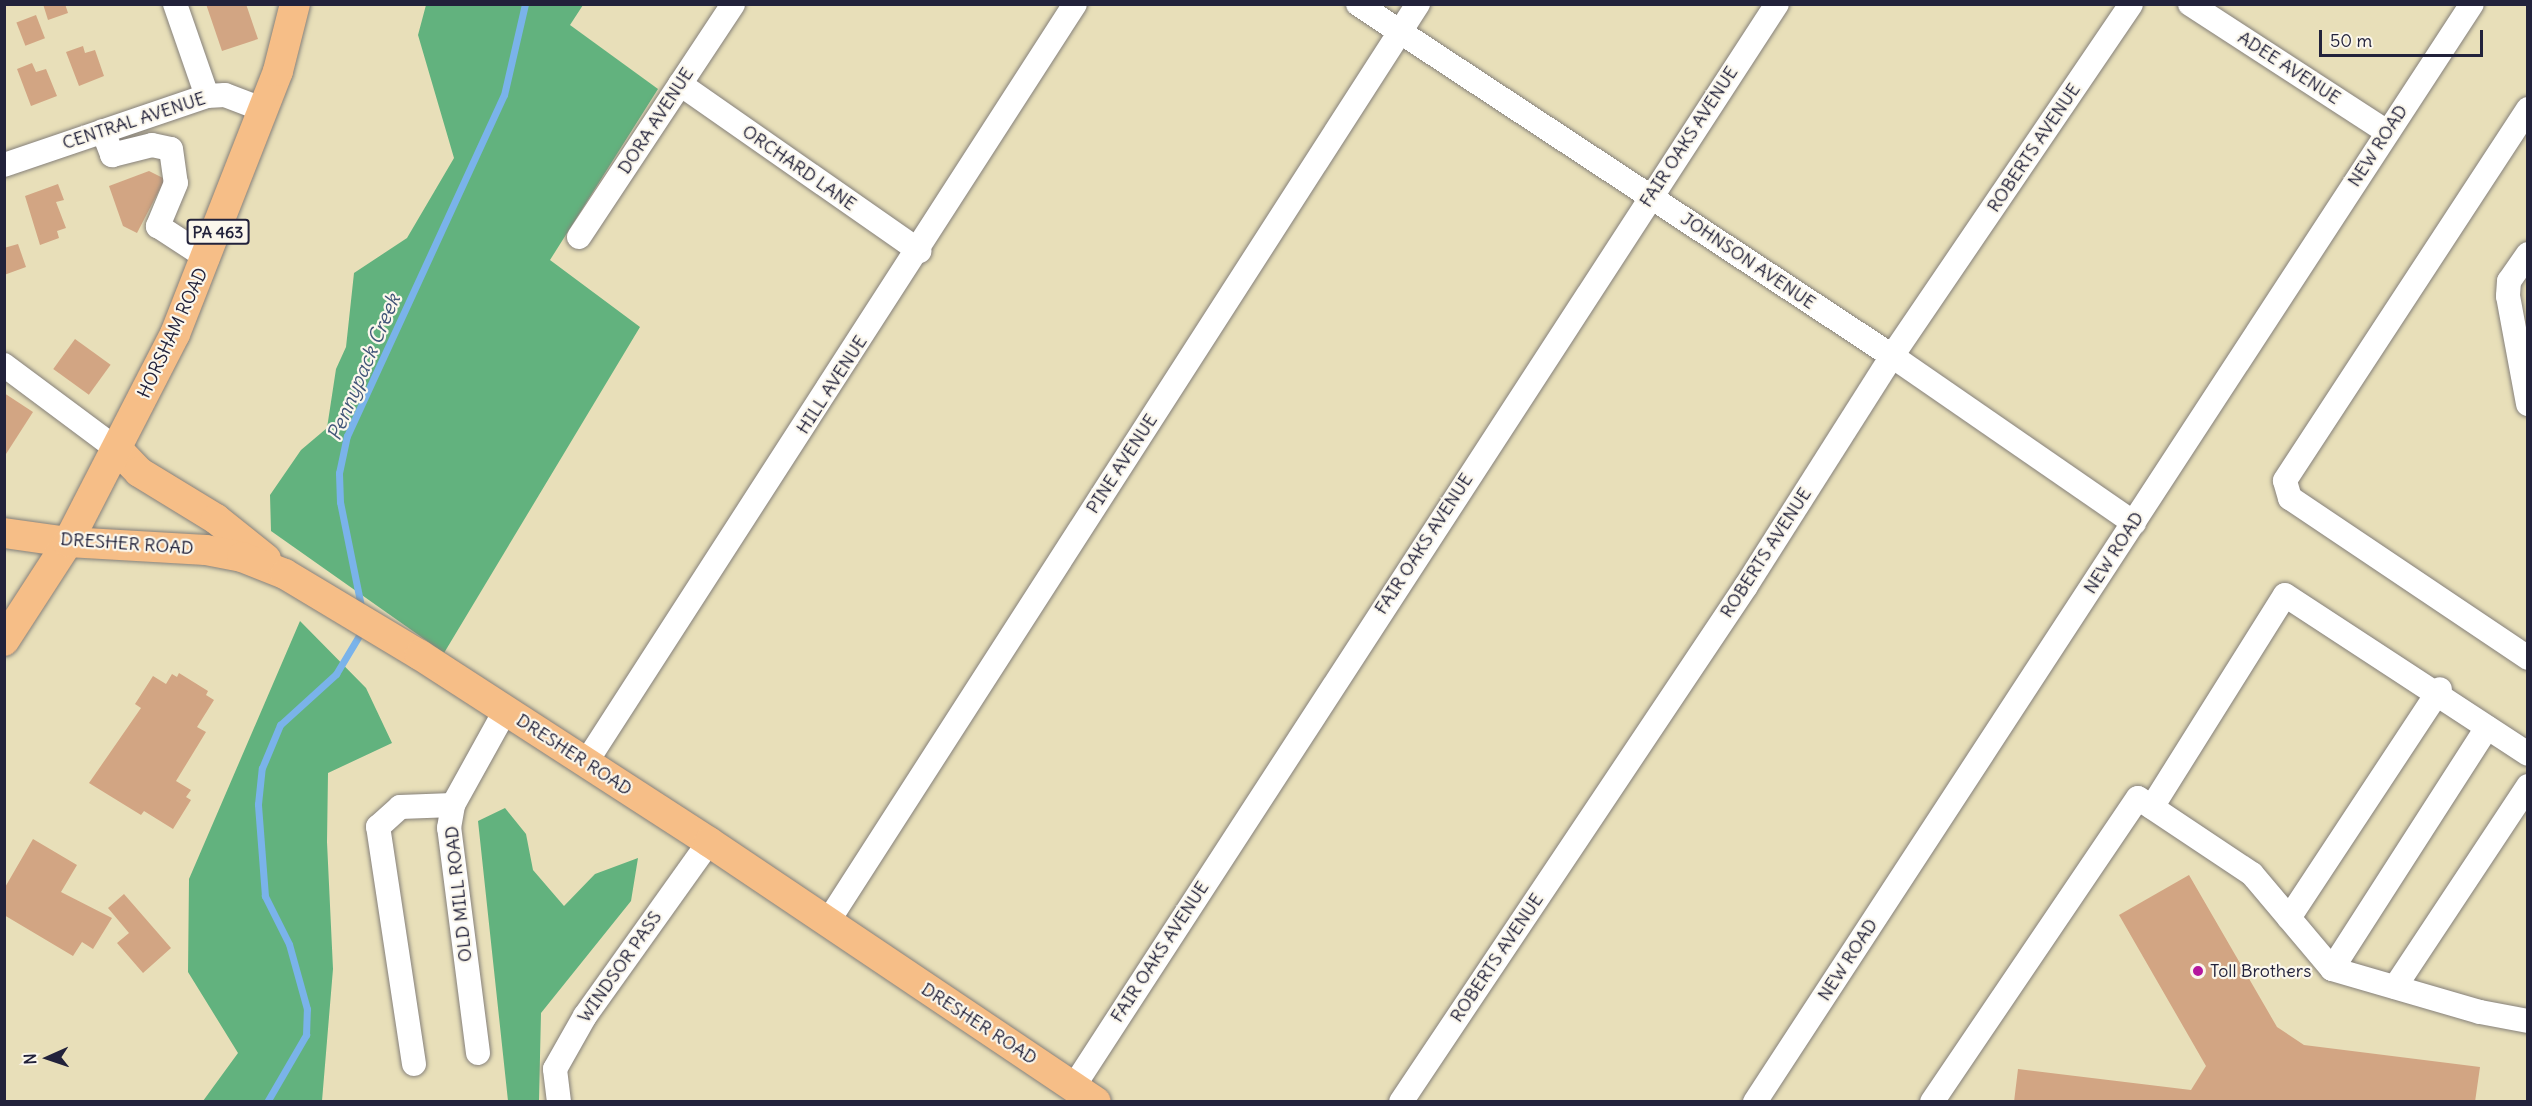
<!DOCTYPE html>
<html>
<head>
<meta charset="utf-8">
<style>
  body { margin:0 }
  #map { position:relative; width:2532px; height:1106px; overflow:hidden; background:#e8dfb9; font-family:Delius,sans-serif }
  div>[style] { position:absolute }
  .forest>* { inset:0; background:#62b27e }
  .stream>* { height:7px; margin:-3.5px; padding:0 3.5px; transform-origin:3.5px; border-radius:3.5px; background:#7ab3ea }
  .building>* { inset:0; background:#d2a583; transform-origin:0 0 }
  .roads { filter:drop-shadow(0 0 2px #85807a) drop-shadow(0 0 2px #85807a) }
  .minor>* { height:24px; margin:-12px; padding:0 12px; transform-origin:12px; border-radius:12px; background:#fff }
  .major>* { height:30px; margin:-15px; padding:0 15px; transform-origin:15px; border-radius:15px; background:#f6be87 }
  .dots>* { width:16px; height:16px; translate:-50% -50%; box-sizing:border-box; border:3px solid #fbf7ec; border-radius:50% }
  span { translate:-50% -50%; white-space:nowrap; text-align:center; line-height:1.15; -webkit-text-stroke:4.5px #fbf7ec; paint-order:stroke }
  .shield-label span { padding:2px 4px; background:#fbf7ec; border:2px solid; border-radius:4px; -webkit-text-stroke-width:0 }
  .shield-label { font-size:16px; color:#22223b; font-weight:700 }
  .street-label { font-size:18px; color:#22223b }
  .poi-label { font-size:18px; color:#22223b }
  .left { translate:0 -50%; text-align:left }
  .water-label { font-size:20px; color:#415578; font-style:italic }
  .frame { position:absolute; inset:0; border:6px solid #22223b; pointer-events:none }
  .north { position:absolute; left:18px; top:1028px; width:60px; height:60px; -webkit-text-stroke:4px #fbf7ec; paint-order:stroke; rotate:267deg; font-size:16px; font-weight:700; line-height:24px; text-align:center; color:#22223b }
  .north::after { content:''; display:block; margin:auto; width:21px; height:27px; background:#22223b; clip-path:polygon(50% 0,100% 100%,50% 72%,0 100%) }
  .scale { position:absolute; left:2319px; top:30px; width:164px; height:27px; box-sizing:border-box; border:3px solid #22223b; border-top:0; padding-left:8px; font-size:18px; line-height:21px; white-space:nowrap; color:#22223b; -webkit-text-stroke:4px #fbf7ec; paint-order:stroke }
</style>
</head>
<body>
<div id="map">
  <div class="forest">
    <i style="clip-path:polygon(426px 5px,583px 5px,570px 25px,658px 89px,550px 260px,640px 327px,444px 653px,271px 531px,270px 495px,301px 450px,327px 428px,336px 369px,346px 347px,354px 273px,407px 238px,454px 158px,418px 35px)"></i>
    <i style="clip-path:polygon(300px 621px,366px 688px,392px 743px,328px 773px,327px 842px,333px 969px,322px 1101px,203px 1101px,238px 1053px,188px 972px,189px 879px)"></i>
    <i style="clip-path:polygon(505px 808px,526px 834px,533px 870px,564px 906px,595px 874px,638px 858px,631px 901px,541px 1013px,539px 1101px,508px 1101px,478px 821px)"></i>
  </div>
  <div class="stream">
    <i style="left:362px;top:611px;width:111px;rotate:-101.4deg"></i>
    <i style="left:340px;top:502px;width:29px;rotate:-92deg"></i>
    <i style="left:339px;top:473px;width:38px;rotate:-78deg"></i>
    <i style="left:347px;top:436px;width:375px;rotate:-65.3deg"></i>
    <i style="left:504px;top:95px;width:93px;rotate:-77deg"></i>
    <i style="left:267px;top:1102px;width:78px;rotate:-59.8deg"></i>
    <i style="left:306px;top:1035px;width:26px;rotate:-88deg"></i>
    <i style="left:307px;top:1009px;width:67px;rotate:-105.5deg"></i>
    <i style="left:289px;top:944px;width:54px;rotate:-116.6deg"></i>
    <i style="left:265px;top:896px;width:92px;rotate:-94.4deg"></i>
    <i style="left:258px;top:804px;width:36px;rotate:-84deg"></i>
    <i style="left:262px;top:768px;width:47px;rotate:-67.3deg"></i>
    <i style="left:280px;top:725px;width:76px;rotate:-42.3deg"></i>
    <i style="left:336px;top:674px;width:52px;rotate:-59deg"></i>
  </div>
  <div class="building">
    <i style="clip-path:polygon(43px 4px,65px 4px,68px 13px,48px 20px)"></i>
    <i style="clip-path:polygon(206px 4px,246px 4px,258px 39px,222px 51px)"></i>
    <i style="left:36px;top:15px;width:25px;height:21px;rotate:69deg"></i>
    <i style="clip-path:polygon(83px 46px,85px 53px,95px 50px,104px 76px,79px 86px,66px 52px)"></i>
    <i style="clip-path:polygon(32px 63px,36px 72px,46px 69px,57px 96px,31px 106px,17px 69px)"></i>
    <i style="clip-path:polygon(149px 171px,165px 179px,137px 233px,123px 226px,109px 186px)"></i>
    <i style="clip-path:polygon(58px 184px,64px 200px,56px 202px,66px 228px,57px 231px,59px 238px,40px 245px,25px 196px)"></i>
    <i style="clip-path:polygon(18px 244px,26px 267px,4px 275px,4px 248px)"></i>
    <i style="left:75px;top:339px;width:44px;height:37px;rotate:36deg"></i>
    <i style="clip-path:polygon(4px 393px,33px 412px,6px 454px,4px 453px)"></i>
    <i style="clip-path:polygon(179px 673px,208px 691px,206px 695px,214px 700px,197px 727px,206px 732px,176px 781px,191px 790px,186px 797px,191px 800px,173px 829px,144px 811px,141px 815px,89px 783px,141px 708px,135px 704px,153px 676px,166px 684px,172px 674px,177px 677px)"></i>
    <i style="clip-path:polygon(33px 839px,77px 865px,61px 892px,112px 918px,93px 949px,82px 942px,73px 956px,4px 915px,4px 889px)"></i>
    <i style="clip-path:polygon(2189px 875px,2277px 1027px,2304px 1045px,2480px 1067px,2475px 1102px,2014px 1102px,2018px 1069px,2191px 1090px,2206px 1066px,2119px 915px)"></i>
    <i style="clip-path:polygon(124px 894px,171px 948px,143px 973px,117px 943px,129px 933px,108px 908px)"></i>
  </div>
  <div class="roads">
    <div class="minor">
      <i style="left:175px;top:4px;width:97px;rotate:70.8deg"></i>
      <i style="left:1358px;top:4px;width:640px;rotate:33.39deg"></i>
      <i style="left:1892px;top:356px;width:294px;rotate:34.6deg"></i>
      <i style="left:2190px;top:4px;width:235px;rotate:33deg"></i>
      <i style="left:680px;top:84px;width:292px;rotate:34.9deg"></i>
      <i style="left:2528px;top:109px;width:444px;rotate:123.2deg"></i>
      <i style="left:2285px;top:481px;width:18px;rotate:74deg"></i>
      <i style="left:2290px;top:498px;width:287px;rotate:33.9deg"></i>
      <i style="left:103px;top:131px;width:26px;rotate:69deg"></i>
      <i style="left:112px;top:155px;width:41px;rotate:-14deg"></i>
      <i style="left:152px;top:145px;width:19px;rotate:12deg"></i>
      <i style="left:171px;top:149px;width:34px;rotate:82deg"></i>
      <i style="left:176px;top:183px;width:47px;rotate:112.7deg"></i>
      <i style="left:158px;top:226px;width:59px;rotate:33.1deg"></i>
      <i style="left:4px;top:165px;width:214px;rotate:-18.8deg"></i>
      <i style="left:207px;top:96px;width:18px;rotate:-3deg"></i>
      <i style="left:225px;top:95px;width:42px;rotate:21deg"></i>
      <i style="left:579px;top:237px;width:279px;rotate:-56.5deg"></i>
      <i style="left:2528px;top:254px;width:33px;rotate:125deg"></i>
      <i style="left:2509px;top:281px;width:15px;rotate:94deg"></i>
      <i style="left:2508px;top:296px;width:110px;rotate:79.5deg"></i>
      <i style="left:4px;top:365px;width:142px;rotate:36.7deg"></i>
      <i style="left:585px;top:764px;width:904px;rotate:-57.19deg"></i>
      <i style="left:2152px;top:807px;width:250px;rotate:-57.9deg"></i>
      <i style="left:2285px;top:595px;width:290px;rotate:33.2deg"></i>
      <i style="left:2289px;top:918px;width:274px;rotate:-56.6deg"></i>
      <i style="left:827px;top:923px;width:1093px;rotate:-57.26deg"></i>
      <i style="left:2332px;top:969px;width:287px;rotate:-57.3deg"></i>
      <i style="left:2395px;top:987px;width:241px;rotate:-56.5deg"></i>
      <i style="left:478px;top:1053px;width:227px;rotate:-97.3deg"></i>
      <i style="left:449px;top:828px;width:23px;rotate:-80deg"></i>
      <i style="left:453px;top:805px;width:107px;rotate:-61deg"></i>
      <i style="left:414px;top:1064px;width:240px;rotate:-98.6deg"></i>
      <i style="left:378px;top:827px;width:30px;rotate:-42deg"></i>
      <i style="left:400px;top:807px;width:53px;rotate:-2.2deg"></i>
      <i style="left:1074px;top:1086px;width:1290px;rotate:-56.99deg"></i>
      <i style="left:559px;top:1102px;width:33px;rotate:-97deg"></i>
      <i style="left:555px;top:1069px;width:61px;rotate:-60.5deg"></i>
      <i style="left:585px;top:1016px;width:214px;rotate:-54.5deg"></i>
      <i style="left:1401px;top:1102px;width:621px;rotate:-56.23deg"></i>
      <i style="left:1746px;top:586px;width:272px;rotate:-57.6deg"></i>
      <i style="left:1892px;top:356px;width:425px;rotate:-55.8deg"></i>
      <i style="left:1755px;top:1102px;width:1311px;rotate:-56.86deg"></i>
      <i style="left:1932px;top:1102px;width:367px;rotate:-55.9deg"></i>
      <i style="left:2138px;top:798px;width:137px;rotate:33.7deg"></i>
      <i style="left:2252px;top:874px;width:124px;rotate:49.9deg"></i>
      <i style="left:2332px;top:969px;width:154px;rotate:16.2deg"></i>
      <i style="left:2480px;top:1012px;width:49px;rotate:10.6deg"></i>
    </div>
    <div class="major">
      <i style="left:118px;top:450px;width:30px;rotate:46deg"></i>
      <i style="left:139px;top:472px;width:90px;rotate:31.4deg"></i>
      <i style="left:216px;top:519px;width:64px;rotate:38.7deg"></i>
      <i style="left:4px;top:533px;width:65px;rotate:8deg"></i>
      <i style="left:68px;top:542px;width:138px;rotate:3.3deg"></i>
      <i style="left:206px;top:550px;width:37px;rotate:11deg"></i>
      <i style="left:242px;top:557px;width:46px;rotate:21.6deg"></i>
      <i style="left:285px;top:574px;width:157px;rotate:31deg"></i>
      <i style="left:420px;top:655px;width:344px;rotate:32.9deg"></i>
      <i style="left:709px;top:842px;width:466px;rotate:33.9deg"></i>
      <i style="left:4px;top:641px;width:118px;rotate:-57.1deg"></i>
      <i style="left:68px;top:542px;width:234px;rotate:-62.8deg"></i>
      <i style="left:175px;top:334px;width:282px;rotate:-68.6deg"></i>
      <i style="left:278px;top:71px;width:69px;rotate:-75.8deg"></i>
    </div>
  </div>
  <div class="dots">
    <i style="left:2198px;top:971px;background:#b5179e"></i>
  </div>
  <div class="shield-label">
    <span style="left:218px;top:232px">PA 463</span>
  </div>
  <div class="street-label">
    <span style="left:2289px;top:68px;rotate:33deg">ADEE AVENUE</span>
    <span style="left:134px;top:121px;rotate:-18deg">CENTRAL AVENUE</span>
    <span style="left:656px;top:121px;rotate:-57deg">DORA AVENUE</span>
    <span style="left:1689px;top:137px;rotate:-57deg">FAIR OAKS AVENUE</span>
    <span style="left:2378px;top:146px;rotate:-57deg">NEW ROAD</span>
    <span style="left:2034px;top:148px;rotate:-56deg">ROBERTS AVENUE</span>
    <span style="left:799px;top:168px;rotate:35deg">ORCHARD LANE</span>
    <span style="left:1748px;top:261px;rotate:34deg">JOHNSON AVENUE</span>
    <span style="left:173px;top:333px;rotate:-65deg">HORSHAM ROAD</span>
    <span style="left:832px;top:385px;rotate:-57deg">HILL AVENUE</span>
    <span style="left:1122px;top:464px;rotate:-57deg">PINE AVENUE</span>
    <span style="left:127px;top:544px;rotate:4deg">DRESHER ROAD</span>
    <span style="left:1424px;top:544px;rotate:-57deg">FAIR OAKS AVENUE</span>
    <span style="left:1766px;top:553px;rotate:-57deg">ROBERTS AVENUE</span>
    <span style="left:2114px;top:553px;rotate:-57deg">NEW ROAD</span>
    <span style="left:574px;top:755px;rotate:33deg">DRESHER ROAD</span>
    <span style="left:459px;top:894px;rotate:-96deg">OLD MILL ROAD</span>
    <span style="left:1160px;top:952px;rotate:-57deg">FAIR OAKS AVENUE</span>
    <span style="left:1497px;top:958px;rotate:-56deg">ROBERTS AVENUE</span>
    <span style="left:1848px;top:960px;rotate:-57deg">NEW ROAD</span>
    <span style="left:620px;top:967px;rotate:-55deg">WINDSOR PASS</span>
    <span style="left:979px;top:1024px;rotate:33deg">DRESHER ROAD</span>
  </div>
  <div class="poi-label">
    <span class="left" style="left:2210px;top:971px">Toll Brothers</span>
  </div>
  <div class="water-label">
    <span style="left:363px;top:367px;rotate:-67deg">Pennypack Creek</span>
  </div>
  <div class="frame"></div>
  <div class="north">N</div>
  <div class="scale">50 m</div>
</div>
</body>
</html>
